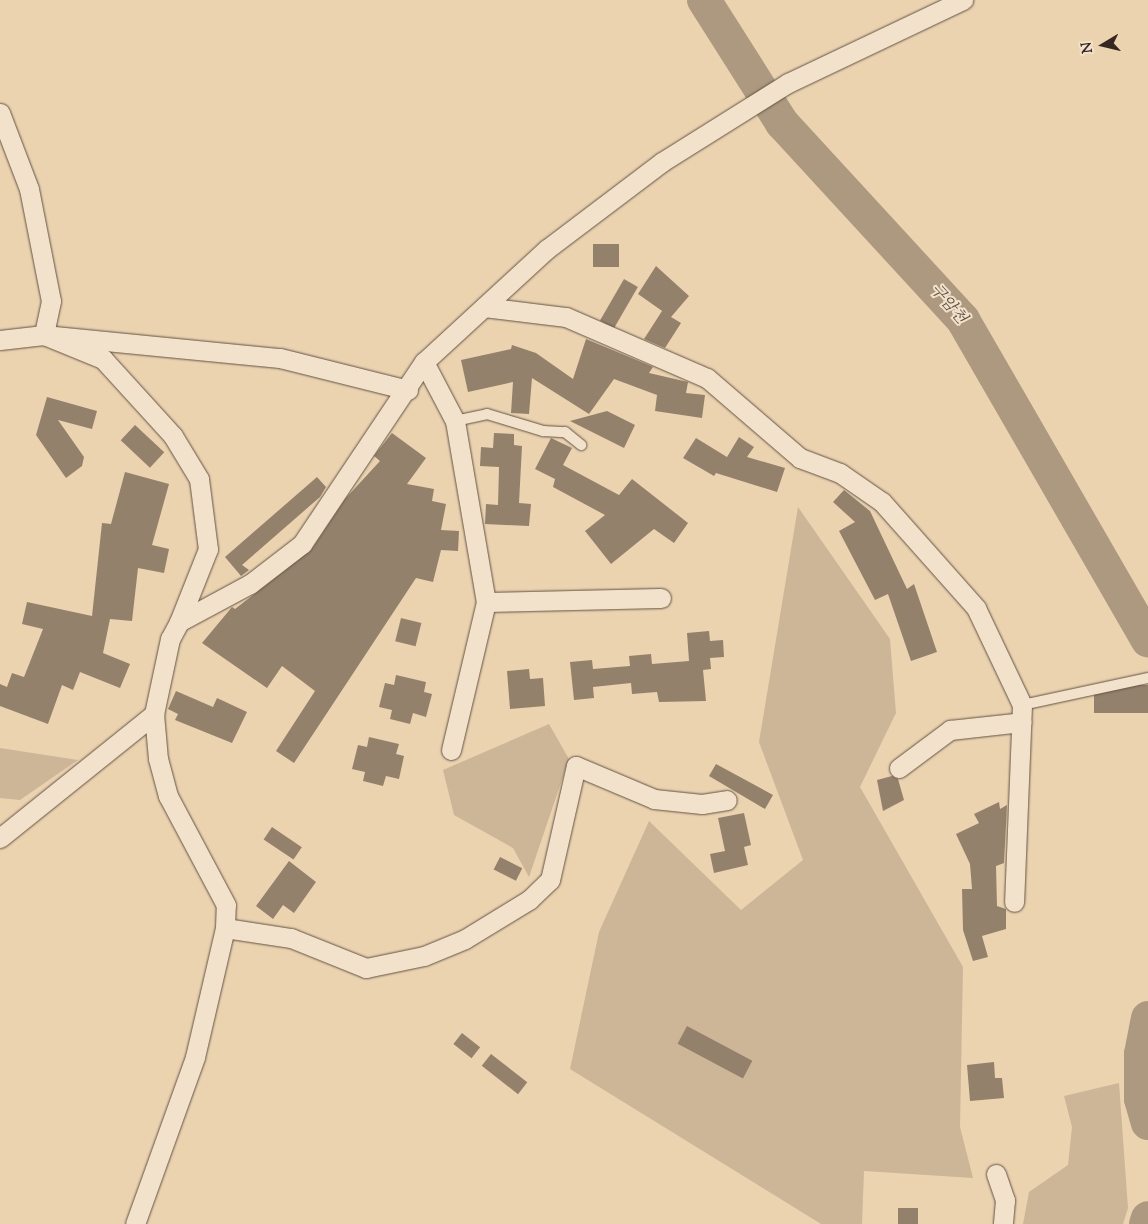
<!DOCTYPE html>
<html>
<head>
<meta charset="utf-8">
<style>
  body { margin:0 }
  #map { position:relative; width:1148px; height:1224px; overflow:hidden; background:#ebd3af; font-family:"Sorts Mill Goudy","Noto Serif KR",serif }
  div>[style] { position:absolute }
  .green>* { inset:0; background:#ccb697 }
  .stream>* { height:5.5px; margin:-2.75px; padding:0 2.75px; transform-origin:2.75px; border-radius:2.75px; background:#ad997f }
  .river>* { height:34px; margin:-17px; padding:0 17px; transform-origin:17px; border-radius:17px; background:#ad997f }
  .building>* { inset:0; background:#94816b; transform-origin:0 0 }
  .roads { filter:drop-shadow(0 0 1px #625345) drop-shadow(0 0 1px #625345) }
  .service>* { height:10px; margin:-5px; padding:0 5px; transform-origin:5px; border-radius:5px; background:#f2e2cb }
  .minor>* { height:19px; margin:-9.5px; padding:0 9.5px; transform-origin:9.5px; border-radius:9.5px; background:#f2e2cb }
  span { translate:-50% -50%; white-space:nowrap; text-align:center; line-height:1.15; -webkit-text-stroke:4px #f2e2cb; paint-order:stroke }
  .water-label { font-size:16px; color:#594a3e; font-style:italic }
  .north { position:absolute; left:1078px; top:20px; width:50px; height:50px; -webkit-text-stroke:4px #f2e2cb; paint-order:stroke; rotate:261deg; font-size:14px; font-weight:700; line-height:20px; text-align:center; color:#352822 }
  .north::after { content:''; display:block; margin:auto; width:18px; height:22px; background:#352822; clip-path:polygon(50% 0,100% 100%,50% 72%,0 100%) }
</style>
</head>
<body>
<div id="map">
  <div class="green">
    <i style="clip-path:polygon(798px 507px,890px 639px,896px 713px,860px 787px,963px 967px,960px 1127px,973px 1178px,864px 1171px,862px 1224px,821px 1224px,570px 1069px,599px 932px,649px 821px,741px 910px,803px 860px,759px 742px)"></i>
    <i style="clip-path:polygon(549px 724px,569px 759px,529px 877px,513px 848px,454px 815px,443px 770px)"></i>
    <i style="clip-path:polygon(0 748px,78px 760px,20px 800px,0 798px)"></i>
    <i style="clip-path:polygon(1119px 1083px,1128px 1208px,1123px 1224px,1023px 1224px,1029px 1192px,1068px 1165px,1072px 1127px,1064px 1096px)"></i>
  </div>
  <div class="stream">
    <i style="left:1143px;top:1043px;width:5px"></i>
  </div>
  <div class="river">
    <i style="left:704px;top:0;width:146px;rotate:57.6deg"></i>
    <i style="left:782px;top:123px;width:268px;rotate:47.4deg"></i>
    <i style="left:963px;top:320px;width:370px;rotate:60deg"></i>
    <i style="left:1148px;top:1018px;width:37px;rotate:101deg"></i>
    <i style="left:1141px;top:1054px;width:45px;rotate:90deg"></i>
    <i style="left:1141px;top:1099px;width:25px;rotate:74deg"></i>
    <i style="left:1146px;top:1224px;width:6px;rotate:-72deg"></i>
  </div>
  <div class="building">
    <i style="left:593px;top:244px;width:26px;height:23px"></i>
    <i style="clip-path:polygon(656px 266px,689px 296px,671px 317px,681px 323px,665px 348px,644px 339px,662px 311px,665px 313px,638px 294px)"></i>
    <i style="left:624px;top:279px;width:16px;height:48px;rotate:30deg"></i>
    <i style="clip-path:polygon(586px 339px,653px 367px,649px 373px,688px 382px,686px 393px,705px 395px,702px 418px,655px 411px,657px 395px,614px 379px,589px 414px,532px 378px,529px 414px,511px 413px,513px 382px,468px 392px,461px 360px,511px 349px,512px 345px,536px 353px,573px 379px)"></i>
    <i style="clip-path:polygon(47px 397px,97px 411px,92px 429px,58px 420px,84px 457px,82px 466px,66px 478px,36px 435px)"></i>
    <i style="clip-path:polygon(607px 411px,635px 425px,624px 448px,570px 421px)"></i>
    <i style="left:135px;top:425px;width:40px;height:21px;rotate:43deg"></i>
    <i style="clip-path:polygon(392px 433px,426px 458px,407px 484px,434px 489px,432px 501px,446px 504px,441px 530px,459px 531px,458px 551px,441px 550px,433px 582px,416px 578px,294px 763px,276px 751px,315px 691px,282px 666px,267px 688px,202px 643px,232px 607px,235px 609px,311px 550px,345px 499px,380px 461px,374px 456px)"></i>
    <i style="clip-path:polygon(494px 433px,514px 434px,514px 445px,522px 446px,519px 503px,531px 504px,529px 526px,485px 524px,486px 504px,498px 505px,499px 467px,480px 466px,481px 447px,493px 448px)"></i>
    <i style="clip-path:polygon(739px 437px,754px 447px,747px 457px,785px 468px,777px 492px,716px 473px,714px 476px,683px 458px,696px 438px,727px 457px)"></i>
    <i style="clip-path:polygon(551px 438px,572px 448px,563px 465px,619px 495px,632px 479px,688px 523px,674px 543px,654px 529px,611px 564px,585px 531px,605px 515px,553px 487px,555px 479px,535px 469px)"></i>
    <i style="clip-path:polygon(125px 472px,169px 484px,152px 545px,169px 549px,164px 573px,138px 568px,132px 621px,110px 619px,103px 653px,130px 664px,120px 688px,80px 672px,73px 690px,62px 685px,48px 724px,0 706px,0 684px,7px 687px,12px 673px,24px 677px,43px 629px,22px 624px,27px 602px,92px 616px,102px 523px,111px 524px)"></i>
    <i style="clip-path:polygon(317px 477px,326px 487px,320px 497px,242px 565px,249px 570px,241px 576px,225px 557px)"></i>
    <i style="clip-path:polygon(844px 490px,870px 511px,907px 589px,914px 584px,937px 652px,911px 661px,888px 594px,875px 600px,839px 531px,855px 522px,833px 502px)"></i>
    <i style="left:401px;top:618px;width:21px;height:24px;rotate:14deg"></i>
    <i style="clip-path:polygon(709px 631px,710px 641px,723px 640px,724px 657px,710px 658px,711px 669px,703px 670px,706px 701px,659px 702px,657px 692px,632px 694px,631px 683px,593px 687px,594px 698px,574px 700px,570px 662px,592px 660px,593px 669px,630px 666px,629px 656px,651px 654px,652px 664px,689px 661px,687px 633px)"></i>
    <i style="clip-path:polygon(529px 669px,530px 679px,543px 678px,545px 706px,510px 709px,507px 671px)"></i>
    <i style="clip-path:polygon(396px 675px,426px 682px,424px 692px,432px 694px,426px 717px,413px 713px,410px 724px,390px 719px,392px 710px,379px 707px,385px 683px,394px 685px)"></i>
    <i style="left:1148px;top:685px;width:28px;height:54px;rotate:90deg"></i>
    <i style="clip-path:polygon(176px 691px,213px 707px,217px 698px,247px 712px,232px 743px,175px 720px,178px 714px,168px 709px)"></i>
    <i style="clip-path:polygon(369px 737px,399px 744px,396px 754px,404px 756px,399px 779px,386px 776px,383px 786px,363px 781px,365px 772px,352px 769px,358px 745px,367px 747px)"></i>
    <i style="clip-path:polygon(716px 764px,773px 795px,765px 809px,709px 776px)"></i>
    <i style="clip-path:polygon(892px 776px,898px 779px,904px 800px,883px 811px,877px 780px)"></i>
    <i style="clip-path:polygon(999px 802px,1000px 809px,1007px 805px,1004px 863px,996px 866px,997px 906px,1006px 909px,1006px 929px,982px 936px,988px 957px,973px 961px,963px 930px,962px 889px,972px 889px,970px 864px,956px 834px,979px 823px,974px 814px)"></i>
    <i style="clip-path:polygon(744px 813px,751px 845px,744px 847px,748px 865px,714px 873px,710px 854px,725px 851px,718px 818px)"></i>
    <i style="left:272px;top:827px;width:36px;height:15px;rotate:34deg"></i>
    <i style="left:500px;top:857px;width:25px;height:14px;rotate:27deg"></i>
    <i style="clip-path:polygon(289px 861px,316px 882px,294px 913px,283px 905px,273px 919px,256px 906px)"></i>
    <i style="left:687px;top:1026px;width:74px;height:20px;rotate:28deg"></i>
    <i style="left:462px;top:1033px;width:23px;height:14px;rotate:38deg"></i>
    <i style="left:491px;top:1054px;width:46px;height:15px;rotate:38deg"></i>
    <i style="clip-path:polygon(994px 1062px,995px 1078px,1002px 1078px,1004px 1098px,970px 1101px,967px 1065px)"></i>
    <i style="left:918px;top:1208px;width:16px;height:20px;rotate:90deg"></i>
  </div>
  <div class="roads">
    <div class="service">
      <i style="left:455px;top:421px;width:33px;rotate:-12deg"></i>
      <i style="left:487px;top:414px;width:59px;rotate:16.9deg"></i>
      <i style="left:543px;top:431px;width:22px;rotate:3deg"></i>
      <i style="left:565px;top:432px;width:21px;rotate:39deg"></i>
      <i style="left:1022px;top:705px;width:129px;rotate:-12.1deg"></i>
    </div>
    <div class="minor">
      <i style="left:0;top:113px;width:81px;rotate:69.1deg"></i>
      <i style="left:29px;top:189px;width:114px;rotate:78.9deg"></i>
      <i style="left:51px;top:301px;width:35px;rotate:102deg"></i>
      <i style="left:44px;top:335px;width:237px;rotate:5.6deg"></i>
      <i style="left:280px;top:358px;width:132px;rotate:14deg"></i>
      <i style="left:484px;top:307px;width:83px;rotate:7deg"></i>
      <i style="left:566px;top:317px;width:154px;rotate:23.4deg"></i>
      <i style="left:707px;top:378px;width:123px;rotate:40.7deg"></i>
      <i style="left:800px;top:458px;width:43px;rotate:20.6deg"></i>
      <i style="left:840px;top:473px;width:51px;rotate:34.6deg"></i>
      <i style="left:882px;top:502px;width:142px;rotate:48.4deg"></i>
      <i style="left:976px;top:608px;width:107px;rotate:64.6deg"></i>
      <i style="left:1022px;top:705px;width:197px;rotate:92.3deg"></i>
      <i style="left:0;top:340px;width:44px;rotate:-6.5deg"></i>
      <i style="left:44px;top:335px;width:64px;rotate:22.1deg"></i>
      <i style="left:103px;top:359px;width:104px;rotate:47.7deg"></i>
      <i style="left:173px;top:436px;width:50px;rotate:58.8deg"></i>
      <i style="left:199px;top:479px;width:71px;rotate:82.7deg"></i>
      <i style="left:208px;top:549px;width:79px;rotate:111.7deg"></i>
      <i style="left:424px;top:362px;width:67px;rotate:62.3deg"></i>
      <i style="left:455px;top:421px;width:184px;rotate:80.3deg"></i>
      <i style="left:486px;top:602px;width:152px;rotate:103.3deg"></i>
      <i style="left:486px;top:602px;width:175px;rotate:-1.3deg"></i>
      <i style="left:899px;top:768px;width:64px;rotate:-36.7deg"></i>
      <i style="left:950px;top:730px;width:72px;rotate:-6.3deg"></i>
      <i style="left:0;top:838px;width:198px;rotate:-38.8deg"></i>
      <i style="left:154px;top:714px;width:77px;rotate:-78deg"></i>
      <i style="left:170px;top:639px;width:19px;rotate:-62deg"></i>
      <i style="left:179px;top:622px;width:81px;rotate:-28.2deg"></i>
      <i style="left:250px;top:584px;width:66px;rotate:-37.6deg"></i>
      <i style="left:302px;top:544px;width:219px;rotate:-56.2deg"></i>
      <i style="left:424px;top:362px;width:167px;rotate:-42.6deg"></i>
      <i style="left:547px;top:249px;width:144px;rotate:-37.1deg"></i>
      <i style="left:662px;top:162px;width:149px;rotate:-32.1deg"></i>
      <i style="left:788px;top:83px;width:194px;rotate:-25.4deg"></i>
      <i style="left:225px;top:928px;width:67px;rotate:8.6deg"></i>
      <i style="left:291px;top:938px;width:81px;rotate:21.8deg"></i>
      <i style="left:366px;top:968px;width:59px;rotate:-11.7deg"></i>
      <i style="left:424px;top:956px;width:44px;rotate:-22.5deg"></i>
      <i style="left:465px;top:939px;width:75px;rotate:-31.4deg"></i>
      <i style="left:529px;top:900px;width:29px;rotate:-44deg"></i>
      <i style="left:550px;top:880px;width:117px;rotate:-77.2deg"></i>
      <i style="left:576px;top:766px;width:85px;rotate:22.9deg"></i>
      <i style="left:654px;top:799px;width:48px;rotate:5.9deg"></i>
      <i style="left:702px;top:804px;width:25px;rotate:-9deg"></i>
      <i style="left:996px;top:1174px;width:28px;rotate:71deg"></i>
      <i style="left:1005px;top:1200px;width:24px;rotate:95deg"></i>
      <i style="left:135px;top:1224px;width:177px;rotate:-70.2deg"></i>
      <i style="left:195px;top:1057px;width:132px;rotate:-76.9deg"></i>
      <i style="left:225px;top:928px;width:23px;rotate:-88deg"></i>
      <i style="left:226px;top:905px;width:123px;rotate:-118deg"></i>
      <i style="left:168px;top:796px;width:38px;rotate:-105deg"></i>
      <i style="left:158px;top:759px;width:45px;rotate:-95.1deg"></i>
    </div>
  </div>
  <div class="water-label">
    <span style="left:947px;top:305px;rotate:49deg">구암천</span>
  </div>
  <div class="north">N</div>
</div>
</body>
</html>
